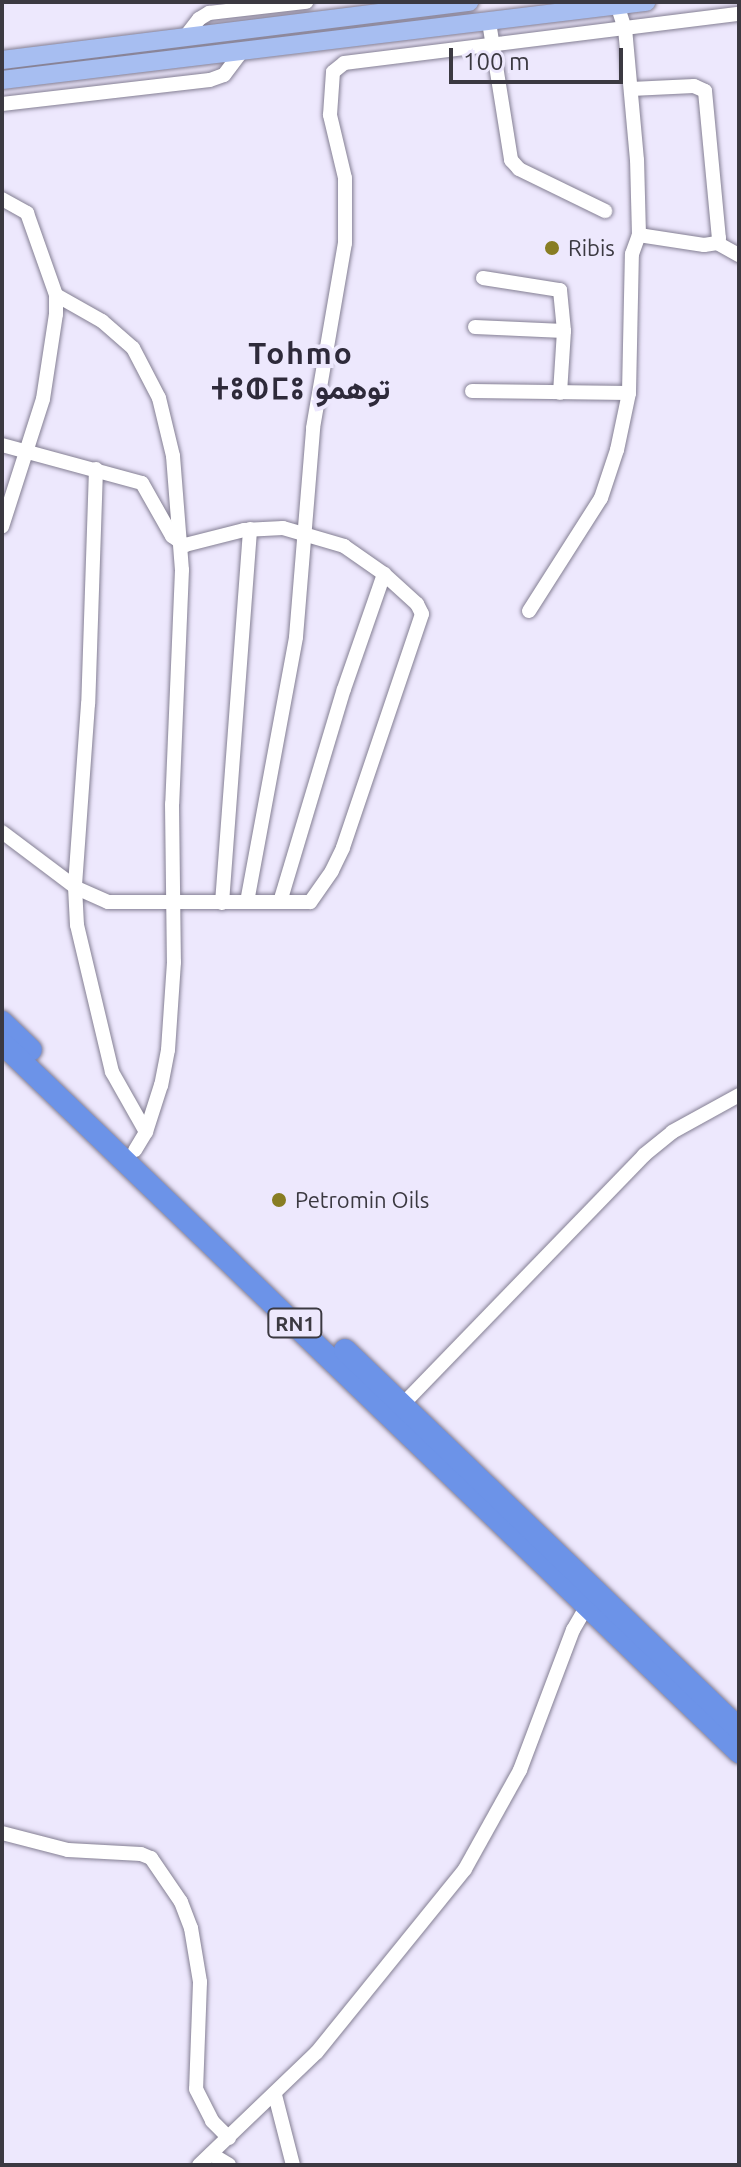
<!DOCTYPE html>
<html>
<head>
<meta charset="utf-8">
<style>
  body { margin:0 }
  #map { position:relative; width:741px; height:2167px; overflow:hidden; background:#ede8fd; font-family:Ubuntu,Vazirmatn,"Noto Sans Tifinagh",sans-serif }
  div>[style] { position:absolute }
  .roads { filter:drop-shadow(0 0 2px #847f93) drop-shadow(0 0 2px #847f93) }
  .minor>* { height:14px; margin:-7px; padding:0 7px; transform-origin:7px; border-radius:7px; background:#fff }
  .major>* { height:18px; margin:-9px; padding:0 9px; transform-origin:9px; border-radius:9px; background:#a7bef1 }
  .highway>* { height:22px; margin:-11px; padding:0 11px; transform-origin:11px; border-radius:11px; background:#6c93e8 }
  .dots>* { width:22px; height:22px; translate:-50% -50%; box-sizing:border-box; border:4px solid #ede8fd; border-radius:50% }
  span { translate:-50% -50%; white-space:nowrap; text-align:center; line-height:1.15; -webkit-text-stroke:8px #ede8fd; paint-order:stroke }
  .shield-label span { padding:2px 6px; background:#ede8fd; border:2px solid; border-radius:6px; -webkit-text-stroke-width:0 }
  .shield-label { font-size:20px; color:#3b3941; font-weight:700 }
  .poi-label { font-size:22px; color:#3b3941 }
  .left { translate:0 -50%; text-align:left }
  .district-label { font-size:30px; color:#2e2a3a; font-weight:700; letter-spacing:2px }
  .frame { position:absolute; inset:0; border:4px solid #3b3941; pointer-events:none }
  .scale { position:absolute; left:449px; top:48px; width:174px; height:36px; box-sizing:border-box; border:4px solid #3b3941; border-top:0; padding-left:10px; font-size:24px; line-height:28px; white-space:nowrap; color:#3b3941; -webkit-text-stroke:6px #ede8fd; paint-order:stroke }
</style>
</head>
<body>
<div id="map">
  <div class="roads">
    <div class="minor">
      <i style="left:489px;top:22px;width:140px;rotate:80.9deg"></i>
      <i style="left:511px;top:160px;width:12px;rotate:48deg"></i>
      <i style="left:519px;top:169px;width:96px;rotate:26deg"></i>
      <i style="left:185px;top:37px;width:23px;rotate:-52deg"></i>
      <i style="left:199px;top:19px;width:12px;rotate:-31deg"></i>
      <i style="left:209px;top:13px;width:98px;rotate:-6.5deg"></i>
      <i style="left:631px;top:89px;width:63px;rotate:-2.7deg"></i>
      <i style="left:694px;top:86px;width:12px;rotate:24deg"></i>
      <i style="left:705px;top:91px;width:148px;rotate:84.6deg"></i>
      <i style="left:719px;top:238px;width:5px;rotate:112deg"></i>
      <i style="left:717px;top:243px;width:13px;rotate:171deg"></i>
      <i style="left:704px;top:245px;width:66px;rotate:-171.3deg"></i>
      <i style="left:2px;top:104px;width:209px;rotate:-6.6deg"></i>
      <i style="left:210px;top:80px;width:15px;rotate:-20deg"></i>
      <i style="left:224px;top:75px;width:31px;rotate:-53deg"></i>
      <i style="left:2px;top:199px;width:29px;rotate:29deg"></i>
      <i style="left:27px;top:213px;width:87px;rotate:70.5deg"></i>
      <i style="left:56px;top:295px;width:19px;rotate:90deg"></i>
      <i style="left:56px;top:314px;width:86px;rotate:98.7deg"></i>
      <i style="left:43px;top:399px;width:134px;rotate:107.8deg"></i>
      <i style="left:717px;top:243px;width:25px;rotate:29deg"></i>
      <i style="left:483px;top:278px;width:78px;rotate:8.9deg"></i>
      <i style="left:560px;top:290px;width:41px;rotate:84.4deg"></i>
      <i style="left:564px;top:331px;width:62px;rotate:93.7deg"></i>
      <i style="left:56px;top:295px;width:53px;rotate:29.5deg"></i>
      <i style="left:102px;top:321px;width:41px;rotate:41.1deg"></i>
      <i style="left:133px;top:348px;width:56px;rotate:62.5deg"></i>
      <i style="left:159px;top:398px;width:60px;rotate:76.4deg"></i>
      <i style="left:173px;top:456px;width:114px;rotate:85.5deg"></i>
      <i style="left:182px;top:570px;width:234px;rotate:92.4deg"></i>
      <i style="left:172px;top:804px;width:158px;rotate:89.3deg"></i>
      <i style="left:174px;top:962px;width:88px;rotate:93.9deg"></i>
      <i style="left:168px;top:1050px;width:36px;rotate:101deg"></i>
      <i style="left:161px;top:1085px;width:49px;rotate:107.7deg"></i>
      <i style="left:146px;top:1132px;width:21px;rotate:121deg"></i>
      <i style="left:475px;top:327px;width:89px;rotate:2.6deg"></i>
      <i style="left:472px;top:391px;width:157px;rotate:0.7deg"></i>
      <i style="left:2px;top:445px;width:145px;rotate:15.2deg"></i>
      <i style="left:142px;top:483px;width:61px;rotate:60.5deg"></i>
      <i style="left:172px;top:536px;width:16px;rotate:35deg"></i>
      <i style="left:185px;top:545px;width:61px;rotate:-14.3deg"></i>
      <i style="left:244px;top:530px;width:39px;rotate:-3deg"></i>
      <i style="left:283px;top:528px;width:64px;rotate:16.4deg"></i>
      <i style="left:344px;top:546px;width:49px;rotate:35deg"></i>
      <i style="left:384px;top:574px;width:45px;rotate:42.3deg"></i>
      <i style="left:417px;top:604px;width:11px;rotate:63deg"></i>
      <i style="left:422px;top:614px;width:247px;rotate:108.7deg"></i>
      <i style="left:343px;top:848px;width:25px;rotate:116deg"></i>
      <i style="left:332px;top:871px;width:38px;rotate:125deg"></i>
      <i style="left:310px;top:902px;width:202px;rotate:180deg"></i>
      <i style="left:108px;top:902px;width:36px;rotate:-156deg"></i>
      <i style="left:75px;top:887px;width:91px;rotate:-143deg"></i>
      <i style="left:96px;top:469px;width:235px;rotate:91.9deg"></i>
      <i style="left:88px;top:704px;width:183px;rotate:94.1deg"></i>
      <i style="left:75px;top:887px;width:38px;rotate:87deg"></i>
      <i style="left:77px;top:925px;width:151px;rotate:76.6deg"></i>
      <i style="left:112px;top:1072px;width:69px;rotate:60.5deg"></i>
      <i style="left:529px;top:611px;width:134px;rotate:-57.5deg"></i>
      <i style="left:601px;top:498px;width:51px;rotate:-71.6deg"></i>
      <i style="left:617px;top:450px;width:58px;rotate:-78.1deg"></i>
      <i style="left:629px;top:393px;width:139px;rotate:-88.8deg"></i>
      <i style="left:632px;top:254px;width:20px;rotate:-70deg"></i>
      <i style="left:639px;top:235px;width:75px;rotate:-91.5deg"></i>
      <i style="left:637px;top:160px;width:132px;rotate:-95.2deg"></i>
      <i style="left:625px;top:29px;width:28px;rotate:-108deg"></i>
      <i style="left:247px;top:902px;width:269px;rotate:-79.5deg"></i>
      <i style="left:296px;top:637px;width:210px;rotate:-85.3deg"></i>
      <i style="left:313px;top:428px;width:188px;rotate:-80.2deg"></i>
      <i style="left:345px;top:243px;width:65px;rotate:-90deg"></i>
      <i style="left:345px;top:178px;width:65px;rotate:-103.4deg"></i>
      <i style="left:330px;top:115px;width:43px;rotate:-86deg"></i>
      <i style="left:333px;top:72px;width:14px;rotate:-39deg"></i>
      <i style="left:344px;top:63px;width:398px;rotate:-7.1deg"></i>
      <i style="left:280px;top:902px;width:222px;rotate:-73.3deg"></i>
      <i style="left:344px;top:689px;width:122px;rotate:-70.8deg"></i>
      <i style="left:222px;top:903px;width:375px;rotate:-85.7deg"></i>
      <i style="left:402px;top:1405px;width:348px;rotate:-45.9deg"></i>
      <i style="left:644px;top:1155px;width:36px;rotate:-39deg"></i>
      <i style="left:672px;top:1132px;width:77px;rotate:-28.9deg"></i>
      <i style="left:2px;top:1833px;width:68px;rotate:14.4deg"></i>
      <i style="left:68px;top:1850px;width:73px;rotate:3.1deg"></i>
      <i style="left:141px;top:1854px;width:11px;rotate:22deg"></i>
      <i style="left:151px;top:1858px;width:53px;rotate:55.7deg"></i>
      <i style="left:181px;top:1902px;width:28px;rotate:69deg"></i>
      <i style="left:191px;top:1928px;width:55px;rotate:80.5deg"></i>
      <i style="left:200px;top:1982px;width:107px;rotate:92.1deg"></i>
      <i style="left:196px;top:2089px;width:36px;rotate:63deg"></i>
      <i style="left:212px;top:2121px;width:24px;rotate:45deg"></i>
      <i style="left:275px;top:2095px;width:72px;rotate:75.6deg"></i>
      <i style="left:211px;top:2154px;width:21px;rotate:31deg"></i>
      <i style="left:199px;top:2165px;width:163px;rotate:-43.8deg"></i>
      <i style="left:317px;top:2052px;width:235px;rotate:-51deg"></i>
      <i style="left:465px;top:1869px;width:113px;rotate:-60.9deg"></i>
      <i style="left:520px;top:1770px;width:150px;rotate:-69.3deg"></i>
      <i style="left:573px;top:1630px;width:34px;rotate:-60deg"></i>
    </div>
    <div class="major">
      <i style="left:2px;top:60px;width:471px;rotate:-7.1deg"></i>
      <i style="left:2px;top:80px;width:649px;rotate:-6.91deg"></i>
    </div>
    <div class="highway">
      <i style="left:2px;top:1022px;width:40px;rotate:44deg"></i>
      <i style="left:2px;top:1043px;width:1023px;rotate:43.89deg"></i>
      <i style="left:345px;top:1350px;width:547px;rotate:43.89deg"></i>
    </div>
  </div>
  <div class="dots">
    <i style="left:552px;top:248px;background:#887d23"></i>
    <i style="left:279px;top:1200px;background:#887d23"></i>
  </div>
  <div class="shield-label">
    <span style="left:295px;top:1323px">RN1</span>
  </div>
  <div class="poi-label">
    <span class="left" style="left:568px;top:248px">Ribis</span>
    <span class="left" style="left:295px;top:1200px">Petromin Oils</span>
  </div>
  <div class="district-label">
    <span style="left:301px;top:370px">Tohmo<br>ⵜⵓⵀⵎⵓ توهمو</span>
  </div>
  <div class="frame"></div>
  <div class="scale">100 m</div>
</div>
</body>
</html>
